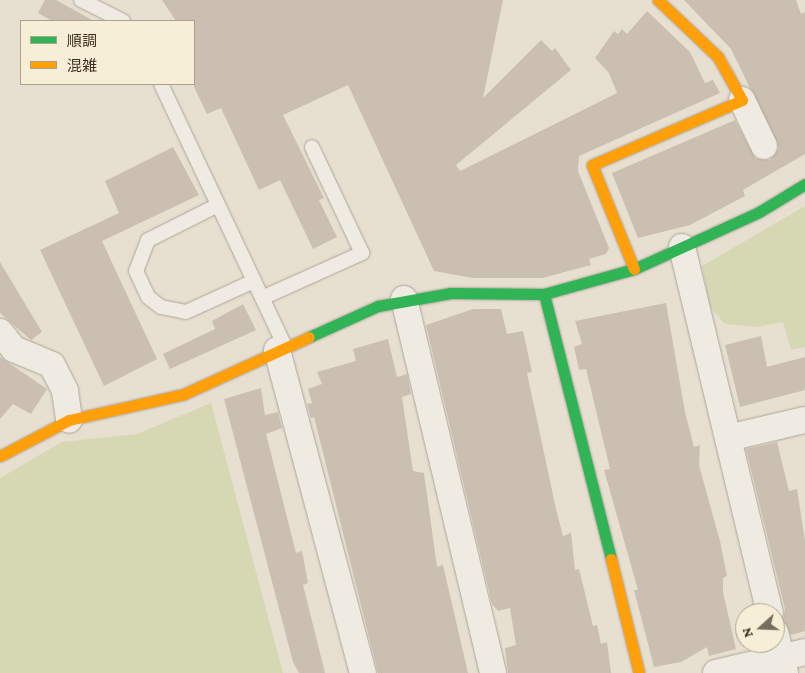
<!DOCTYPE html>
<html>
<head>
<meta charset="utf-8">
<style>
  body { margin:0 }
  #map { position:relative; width:805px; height:673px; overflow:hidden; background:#e7e0d1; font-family:"Crimson Pro","Noto Sans JP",serif }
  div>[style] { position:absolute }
  .green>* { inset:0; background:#d6d7b3 }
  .building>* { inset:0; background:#cbbfb2 }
  .roads { filter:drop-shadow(0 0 1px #ada599) drop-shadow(0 0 1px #ada599) }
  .lane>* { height:14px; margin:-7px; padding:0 7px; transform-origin:7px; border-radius:7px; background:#efebe3 }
  .street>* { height:26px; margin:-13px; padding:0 13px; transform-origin:13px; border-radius:13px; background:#efebe3 }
  .fast>* { height:11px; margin:-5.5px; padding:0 5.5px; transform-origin:5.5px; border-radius:5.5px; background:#30b455 }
  .slow>* { height:11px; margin:-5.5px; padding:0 5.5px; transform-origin:5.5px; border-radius:5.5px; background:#ff9f0a }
  span { translate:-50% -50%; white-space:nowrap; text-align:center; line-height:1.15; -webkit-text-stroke:4px #f7eed8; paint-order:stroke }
  .legend { position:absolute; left:20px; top:20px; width:175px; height:65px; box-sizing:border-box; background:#f7eed8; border:1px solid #ada18e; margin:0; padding:6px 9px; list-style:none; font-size:15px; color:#3d2e20 }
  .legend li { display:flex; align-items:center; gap:10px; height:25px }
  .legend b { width:25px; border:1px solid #ada18e }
  .north { position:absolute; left:735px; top:603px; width:50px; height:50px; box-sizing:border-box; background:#f7eed8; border:1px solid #ada18e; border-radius:50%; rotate:250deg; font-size:14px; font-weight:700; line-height:20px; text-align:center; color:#3d2e20 }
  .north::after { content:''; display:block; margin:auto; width:18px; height:22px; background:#786c5e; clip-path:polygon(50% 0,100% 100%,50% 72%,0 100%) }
</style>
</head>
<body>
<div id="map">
  <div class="green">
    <i style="clip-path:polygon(805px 206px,805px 347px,791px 350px,783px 322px,756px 327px,725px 324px,710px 307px,702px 266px)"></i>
    <i style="clip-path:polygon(211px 403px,283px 673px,0 673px,0 478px,62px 442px,137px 434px)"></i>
  </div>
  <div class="building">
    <i style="clip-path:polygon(45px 0,56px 0,94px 21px,52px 21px,38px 13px)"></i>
    <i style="clip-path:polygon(162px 0,503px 0,483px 98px,541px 40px,552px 51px,555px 48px,571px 70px,456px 165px,460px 171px,617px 93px,609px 73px,595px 58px,614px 31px,618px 34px,622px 29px,627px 34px,647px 11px,690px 52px,705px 83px,713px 80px,720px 93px,579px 156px,578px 171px,609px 248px,606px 254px,589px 259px,591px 265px,542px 278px,473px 278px,434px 271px,348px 85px,283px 115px,324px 198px,319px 200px,337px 237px,313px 249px,280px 180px,259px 190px,221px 108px,207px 114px,194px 87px,194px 21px,176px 21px)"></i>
    <i style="clip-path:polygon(684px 0,796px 0,801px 14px,805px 12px,805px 154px,743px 190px,745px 196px,690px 225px,638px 238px,612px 173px,735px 120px,756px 159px,770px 160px,779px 148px,731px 49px)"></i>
    <i style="clip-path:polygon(173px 147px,199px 195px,102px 241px,157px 359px,104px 386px,40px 250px,119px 213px,105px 181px)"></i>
    <i style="clip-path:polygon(0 262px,42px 332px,31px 340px,0 313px)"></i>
    <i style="clip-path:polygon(666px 303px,685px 412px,694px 447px,700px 445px,699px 465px,720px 541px,727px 576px,723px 578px,723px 592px,736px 649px,709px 656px,707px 647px,681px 662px,654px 667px,634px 590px,638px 590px,604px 470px,610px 469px,586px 369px,579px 370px,574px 347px,582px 344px,575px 321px)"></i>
    <i style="clip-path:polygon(243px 304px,256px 330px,170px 369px,163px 354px,215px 329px,212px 321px)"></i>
    <i style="clip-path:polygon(473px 309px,501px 309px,507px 334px,523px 331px,532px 372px,527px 373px,556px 509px,563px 536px,571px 533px,575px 570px,579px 569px,593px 626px,597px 625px,601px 644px,607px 642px,611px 673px,508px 673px,505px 648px,516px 645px,510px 608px,498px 611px,492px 604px,426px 325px)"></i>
    <i style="clip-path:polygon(761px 336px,767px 367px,805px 357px,805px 390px,740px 407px,725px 345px)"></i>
    <i style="clip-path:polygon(388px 339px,397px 377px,407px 374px,411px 394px,402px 397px,413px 471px,424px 473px,437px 567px,443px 565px,468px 673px,378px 673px,314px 417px,311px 418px,307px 404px,312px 403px,308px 389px,322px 384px,317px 372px,356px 361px,353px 349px)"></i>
    <i style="clip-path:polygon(0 357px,47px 389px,31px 414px,13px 404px,0 419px)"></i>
    <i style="clip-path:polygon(261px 388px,265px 415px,278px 412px,282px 428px,266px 434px,296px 553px,302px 551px,308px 583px,303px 585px,325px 673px,299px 673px,293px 662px,224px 399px)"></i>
    <i style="clip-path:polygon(777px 442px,789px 491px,797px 489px,805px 541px,805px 631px,791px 635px,783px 620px,785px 609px,746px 449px)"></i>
  </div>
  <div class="roads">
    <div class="lane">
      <i style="left:81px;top:0;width:47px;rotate:26.6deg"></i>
      <i style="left:161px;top:84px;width:290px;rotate:64.7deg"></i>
      <i style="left:218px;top:205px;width:78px;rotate:153.4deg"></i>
      <i style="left:148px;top:240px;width:33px;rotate:111deg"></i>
      <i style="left:136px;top:271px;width:29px;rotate:65deg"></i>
      <i style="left:148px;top:297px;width:16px;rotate:38deg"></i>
      <i style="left:161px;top:307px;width:25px;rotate:11deg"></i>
      <i style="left:186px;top:312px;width:75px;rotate:-24.5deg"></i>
      <i style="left:262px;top:298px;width:110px;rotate:-24.2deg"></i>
      <i style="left:362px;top:253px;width:117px;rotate:-115.3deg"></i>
    </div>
    <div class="street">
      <i style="left:742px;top:100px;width:51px;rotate:64.4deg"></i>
      <i style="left:682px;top:247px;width:376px;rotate:76.5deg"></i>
      <i style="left:404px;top:299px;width:384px;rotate:76.6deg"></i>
      <i style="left:0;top:332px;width:22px;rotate:51deg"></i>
      <i style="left:14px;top:349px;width:41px;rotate:22.8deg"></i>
      <i style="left:52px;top:365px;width:29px;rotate:63deg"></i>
      <i style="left:65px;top:391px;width:29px;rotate:82deg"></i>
      <i style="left:277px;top:350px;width:334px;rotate:75.1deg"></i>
      <i style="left:728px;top:438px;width:79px;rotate:-13.2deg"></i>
      <i style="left:775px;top:632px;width:42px;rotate:76.3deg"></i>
      <i style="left:716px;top:673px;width:91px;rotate:-13.3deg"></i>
    </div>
    <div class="fast">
      <i style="left:544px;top:294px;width:273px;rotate:75.8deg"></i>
      <i style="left:309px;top:337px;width:76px;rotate:-24.2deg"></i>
      <i style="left:378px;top:306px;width:74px;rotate:-10.1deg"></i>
      <i style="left:451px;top:293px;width:93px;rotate:0.6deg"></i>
      <i style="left:544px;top:294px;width:93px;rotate:-15.5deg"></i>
      <i style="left:634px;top:269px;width:137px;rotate:-24.5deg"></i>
      <i style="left:759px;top:212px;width:54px;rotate:-31.3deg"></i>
    </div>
    <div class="slow">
      <i style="left:634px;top:269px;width:112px;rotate:-112deg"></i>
      <i style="left:592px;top:165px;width:163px;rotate:-23.4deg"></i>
      <i style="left:742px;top:100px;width:49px;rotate:-119.2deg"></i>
      <i style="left:718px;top:57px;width:83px;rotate:-136.5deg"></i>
      <i style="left:0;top:456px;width:78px;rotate:-27.6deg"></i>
      <i style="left:69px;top:420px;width:118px;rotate:-12.7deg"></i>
      <i style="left:184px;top:394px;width:137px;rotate:-24.5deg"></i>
      <i style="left:611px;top:559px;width:117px;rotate:76.2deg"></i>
    </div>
  </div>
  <ul class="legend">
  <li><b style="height:6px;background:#30b455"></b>順調</li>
  <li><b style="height:6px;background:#ff9f0a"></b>混雑</li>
  </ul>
  <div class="north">N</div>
</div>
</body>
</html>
